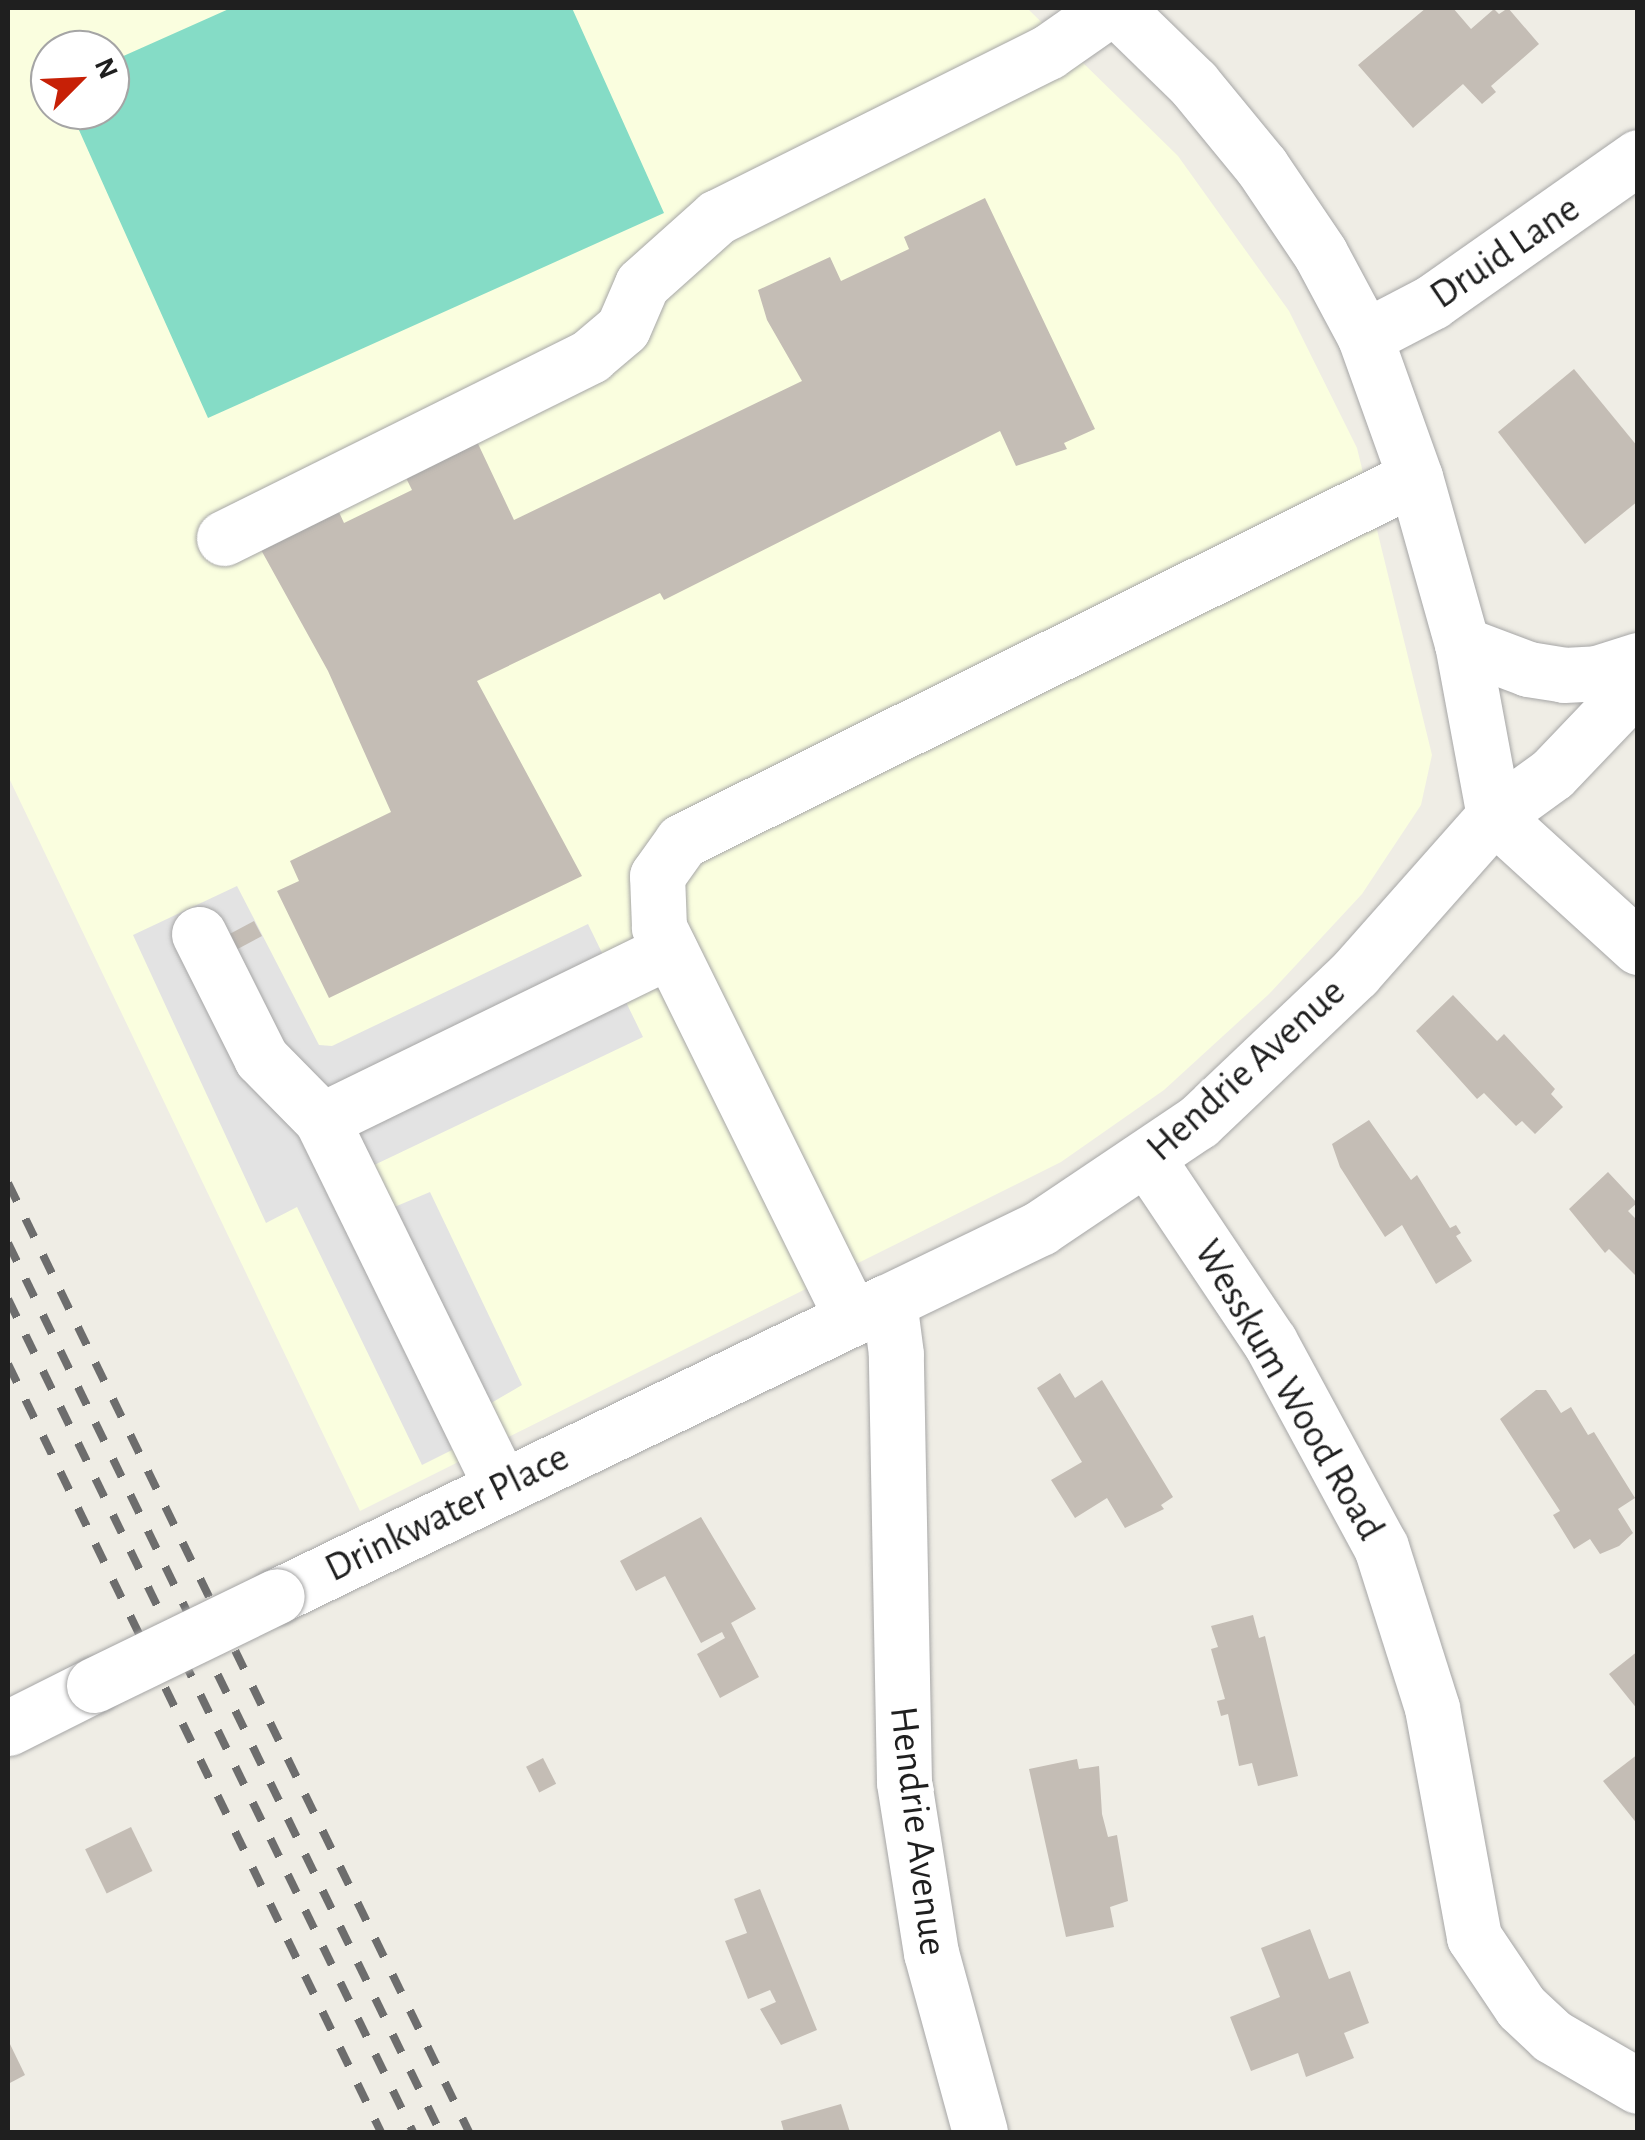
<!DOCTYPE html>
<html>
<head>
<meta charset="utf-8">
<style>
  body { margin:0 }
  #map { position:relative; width:1645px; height:2140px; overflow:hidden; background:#efede5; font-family:"Alegreya Sans",sans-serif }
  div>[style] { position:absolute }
  .education>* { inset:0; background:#fafedf }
  .pitch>* { inset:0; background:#85dcc6 }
  .parking>* { inset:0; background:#e3e3e3 }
  .building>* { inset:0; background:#c4bdb5; transform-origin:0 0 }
  .roads { filter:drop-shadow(0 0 2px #a6a6a6) drop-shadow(0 0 2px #a6a6a6) }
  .minor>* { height:55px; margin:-27.5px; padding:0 27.5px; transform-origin:27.5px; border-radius:27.5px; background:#fff }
  .rail>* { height:8px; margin-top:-4px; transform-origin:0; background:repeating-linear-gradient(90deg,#6d6d6d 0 20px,transparent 0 40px) }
  .bridges { filter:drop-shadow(0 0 2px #a6a6a6) drop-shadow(0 0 2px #a6a6a6) }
  .minor-bridge>* { height:55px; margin:-27.5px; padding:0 27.5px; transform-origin:27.5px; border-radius:27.5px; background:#fff }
  span { translate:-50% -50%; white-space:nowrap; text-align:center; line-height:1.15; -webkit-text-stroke:9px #fff; paint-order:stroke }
  .street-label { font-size:40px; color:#1f1f1f }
  .frame { position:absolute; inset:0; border:10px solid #1f1f1f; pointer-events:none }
  .north { position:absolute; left:30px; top:30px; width:100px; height:100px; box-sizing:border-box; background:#fff; border:2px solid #a5a5a5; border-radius:50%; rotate:66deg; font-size:28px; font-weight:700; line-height:40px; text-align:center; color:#1f1f1f }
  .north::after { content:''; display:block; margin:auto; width:35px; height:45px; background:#c72006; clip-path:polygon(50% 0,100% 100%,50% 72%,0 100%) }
</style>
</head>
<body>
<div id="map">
  <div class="education">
    <i style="clip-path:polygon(evenodd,8px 8px,1027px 8px,1178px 156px,1289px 311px,1357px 448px,1432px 755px,1421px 805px,1362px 894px,1269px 994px,1164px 1090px,1061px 1162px,360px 1511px,8px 776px,8px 8px,50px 50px,110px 50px,110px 110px,50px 110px,50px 50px)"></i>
  </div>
  <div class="pitch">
    <i style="clip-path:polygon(231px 8px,572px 8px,664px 213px,208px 418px,70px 110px,110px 110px,110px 62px)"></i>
  </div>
  <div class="parking">
    <i style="clip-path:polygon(237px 886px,319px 1045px,332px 1046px,588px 924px,643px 1037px,370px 1167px,392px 1208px,430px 1192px,522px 1385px,486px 1406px,498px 1427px,422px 1465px,297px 1207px,266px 1223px,133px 935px)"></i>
  </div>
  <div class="building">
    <i style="clip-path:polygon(1426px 8px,1453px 8px,1471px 29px,1494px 9px,1499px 14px,1508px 8px,1539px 44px,1491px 86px,1496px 92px,1482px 104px,1463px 84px,1413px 128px,1358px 65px)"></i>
    <i style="clip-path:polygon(985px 198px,1095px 429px,1064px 443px,1067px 449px,1016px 466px,1000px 431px,664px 600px,660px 593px,477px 681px,582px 876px,329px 998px,277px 891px,299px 881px,290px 861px,391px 812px,328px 671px,260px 548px,338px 510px,344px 523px,412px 490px,400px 466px,472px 431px,514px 520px,802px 381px,767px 320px,758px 290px,830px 257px,841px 281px,909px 249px,904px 237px)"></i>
    <i style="clip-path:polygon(1574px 369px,1638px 447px,1638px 501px,1585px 544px,1498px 432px)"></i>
    <i style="left:254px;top:921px;width:17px;height:35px;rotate:62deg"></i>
    <i style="clip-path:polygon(1453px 995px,1497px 1041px,1504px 1034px,1555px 1089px,1551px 1094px,1563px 1107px,1535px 1134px,1522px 1121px,1516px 1126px,1484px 1093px,1477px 1099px,1416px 1031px)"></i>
    <i style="clip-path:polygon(1369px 1120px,1411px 1180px,1417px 1175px,1450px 1228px,1456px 1225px,1461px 1233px,1456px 1236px,1472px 1261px,1436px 1284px,1402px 1225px,1385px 1237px,1340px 1167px,1332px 1144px)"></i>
    <i style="clip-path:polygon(1608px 1172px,1637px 1203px,1628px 1211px,1638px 1221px,1638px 1278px,1609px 1249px,1605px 1253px,1569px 1209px)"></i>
    <i style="clip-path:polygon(1060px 1373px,1075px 1398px,1102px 1380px,1173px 1497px,1161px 1505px,1164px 1509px,1125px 1528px,1107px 1498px,1075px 1518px,1051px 1480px,1082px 1462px,1037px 1388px)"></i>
    <i style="clip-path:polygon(1536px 1390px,1546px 1390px,1561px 1413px,1571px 1407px,1588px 1435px,1594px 1432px,1635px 1498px,1618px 1509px,1633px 1533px,1619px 1546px,1600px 1554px,1590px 1539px,1574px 1549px,1553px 1515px,1560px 1511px,1500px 1419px)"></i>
    <i style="clip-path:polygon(701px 1517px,756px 1609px,731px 1623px,759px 1677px,720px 1698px,697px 1654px,725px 1638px,722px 1632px,701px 1643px,665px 1576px,636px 1591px,620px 1561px)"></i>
    <i style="clip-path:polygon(1253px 1615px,1259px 1638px,1265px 1636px,1298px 1776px,1258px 1786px,1252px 1763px,1239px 1766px,1228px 1714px,1221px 1716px,1217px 1701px,1225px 1699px,1211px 1649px,1218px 1647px,1211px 1626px)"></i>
    <i style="clip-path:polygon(1638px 1651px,1638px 1710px,1609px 1674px)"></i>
    <i style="clip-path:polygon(1638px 1754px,1638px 1825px,1603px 1781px)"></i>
    <i style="left:543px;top:1758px;width:29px;height:19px;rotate:63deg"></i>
    <i style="clip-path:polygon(1077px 1759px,1079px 1769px,1099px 1766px,1102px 1814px,1108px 1837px,1117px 1835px,1128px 1901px,1110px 1907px,1114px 1927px,1066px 1937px,1029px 1769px)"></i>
    <i style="left:131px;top:1827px;width:49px;height:51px;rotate:64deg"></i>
    <i style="clip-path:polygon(760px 1889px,817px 2030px,781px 2045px,760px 2009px,776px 2002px,770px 1990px,748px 1999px,725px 1941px,747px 1933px,734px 1899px)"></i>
    <i style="clip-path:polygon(1310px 1929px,1329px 1979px,1350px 1971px,1369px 2023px,1344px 2033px,1354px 2058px,1306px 2077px,1298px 2053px,1251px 2071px,1230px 2017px,1280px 1997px,1261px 1948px)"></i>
    <i style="clip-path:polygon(8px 2040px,25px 2075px,8px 2084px)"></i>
    <i style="clip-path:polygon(841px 2104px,850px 2132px,784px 2132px,781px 2121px)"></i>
  </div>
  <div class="roads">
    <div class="minor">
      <i style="left:1365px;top:337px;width:76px;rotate:-27.6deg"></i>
      <i style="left:1432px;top:302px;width:252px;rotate:-35.1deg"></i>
      <i style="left:224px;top:538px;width:409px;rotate:-26.4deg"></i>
      <i style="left:590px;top:356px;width:43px;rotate:-40.3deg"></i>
      <i style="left:623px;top:328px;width:48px;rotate:-66.6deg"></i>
      <i style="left:642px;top:284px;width:101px;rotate:-41.8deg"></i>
      <i style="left:717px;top:217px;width:370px;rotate:-26.5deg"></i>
      <i style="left:1048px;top:52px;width:77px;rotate:-34.9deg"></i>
      <i style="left:1462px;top:644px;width:71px;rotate:20.7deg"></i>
      <i style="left:1528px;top:669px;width:36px;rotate:9deg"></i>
      <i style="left:1564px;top:675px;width:33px;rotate:-3deg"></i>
      <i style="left:1597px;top:673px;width:43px;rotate:-17.6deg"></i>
      <i style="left:1638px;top:684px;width:124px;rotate:133.7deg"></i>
      <i style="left:1552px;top:774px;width:72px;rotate:144.1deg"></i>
      <i style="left:1494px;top:816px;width:195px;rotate:42.3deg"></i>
      <i style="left:199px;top:934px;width:139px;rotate:63.4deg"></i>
      <i style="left:261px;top:1058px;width:87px;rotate:45.5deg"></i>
      <i style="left:1148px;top:1160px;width:219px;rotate:56.2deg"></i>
      <i style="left:1270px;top:1342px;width:233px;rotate:61.6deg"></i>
      <i style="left:1381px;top:1547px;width:169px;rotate:72.4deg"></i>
      <i style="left:1432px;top:1708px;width:233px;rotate:79.6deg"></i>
      <i style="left:1474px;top:1937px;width:84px;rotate:56.1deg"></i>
      <i style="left:1521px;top:2007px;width:42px;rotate:43.1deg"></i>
      <i style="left:1552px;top:2036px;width:99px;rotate:30.2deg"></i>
      <i style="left:852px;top:1318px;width:436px;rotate:-116.3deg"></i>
      <i style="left:659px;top:927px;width:51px;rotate:-92.2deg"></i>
      <i style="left:657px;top:876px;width:43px;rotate:-54.5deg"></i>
      <i style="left:682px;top:841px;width:818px;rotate:-26.41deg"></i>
      <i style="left:501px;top:1486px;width:407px;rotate:-116.1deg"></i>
      <i style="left:322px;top:1120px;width:387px;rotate:-26deg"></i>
      <i style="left:277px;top:1596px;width:676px;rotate:-25.77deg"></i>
      <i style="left:8px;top:1728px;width:96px;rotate:-26.6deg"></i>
      <i style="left:980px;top:2132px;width:186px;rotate:-105.3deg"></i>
      <i style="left:931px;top:1953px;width:173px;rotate:-99deg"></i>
      <i style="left:904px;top:1782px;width:428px;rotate:-91.1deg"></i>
      <i style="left:896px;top:1354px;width:53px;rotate:-97.5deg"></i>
      <i style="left:889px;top:1301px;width:168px;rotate:-25.8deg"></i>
      <i style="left:1040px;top:1228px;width:190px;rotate:-33.9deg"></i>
      <i style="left:1198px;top:1122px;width:216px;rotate:-43.5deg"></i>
      <i style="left:1355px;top:973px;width:210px;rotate:-48.5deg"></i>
      <i style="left:1494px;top:816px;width:175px;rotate:-100.5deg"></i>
      <i style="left:1462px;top:644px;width:173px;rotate:-105.7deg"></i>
      <i style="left:1415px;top:477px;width:149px;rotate:-109.7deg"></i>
      <i style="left:1365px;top:337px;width:95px;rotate:-118.2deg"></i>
      <i style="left:1320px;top:253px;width:104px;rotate:-124deg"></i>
      <i style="left:1262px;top:167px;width:109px;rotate:-129.4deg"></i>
      <i style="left:1193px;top:83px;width:107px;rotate:-135.8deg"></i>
    </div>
  </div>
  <div class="rail">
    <i style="left:8px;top:1183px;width:1055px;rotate:64.09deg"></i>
    <i style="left:8px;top:1243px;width:988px;rotate:64.08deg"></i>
    <i style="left:8px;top:1299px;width:926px;rotate:64.07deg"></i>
    <i style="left:8px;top:1364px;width:854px;rotate:64.1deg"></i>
  </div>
  <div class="bridges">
    <div class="minor-bridge">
      <i style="left:94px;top:1685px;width:203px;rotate:-25.9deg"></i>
    </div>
  </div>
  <div class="street-label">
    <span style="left:1505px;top:252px;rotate:-34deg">Druid Lane</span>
    <span style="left:1246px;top:1070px;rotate:-42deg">Hendrie Avenue</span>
    <span style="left:1289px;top:1390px;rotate:60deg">Wesskum Wood Road</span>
    <span style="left:447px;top:1513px;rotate:-26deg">Drinkwater Place</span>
    <span style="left:918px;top:1831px;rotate:83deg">Hendrie Avenue</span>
  </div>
  <div class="frame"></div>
  <div class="north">N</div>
</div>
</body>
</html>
